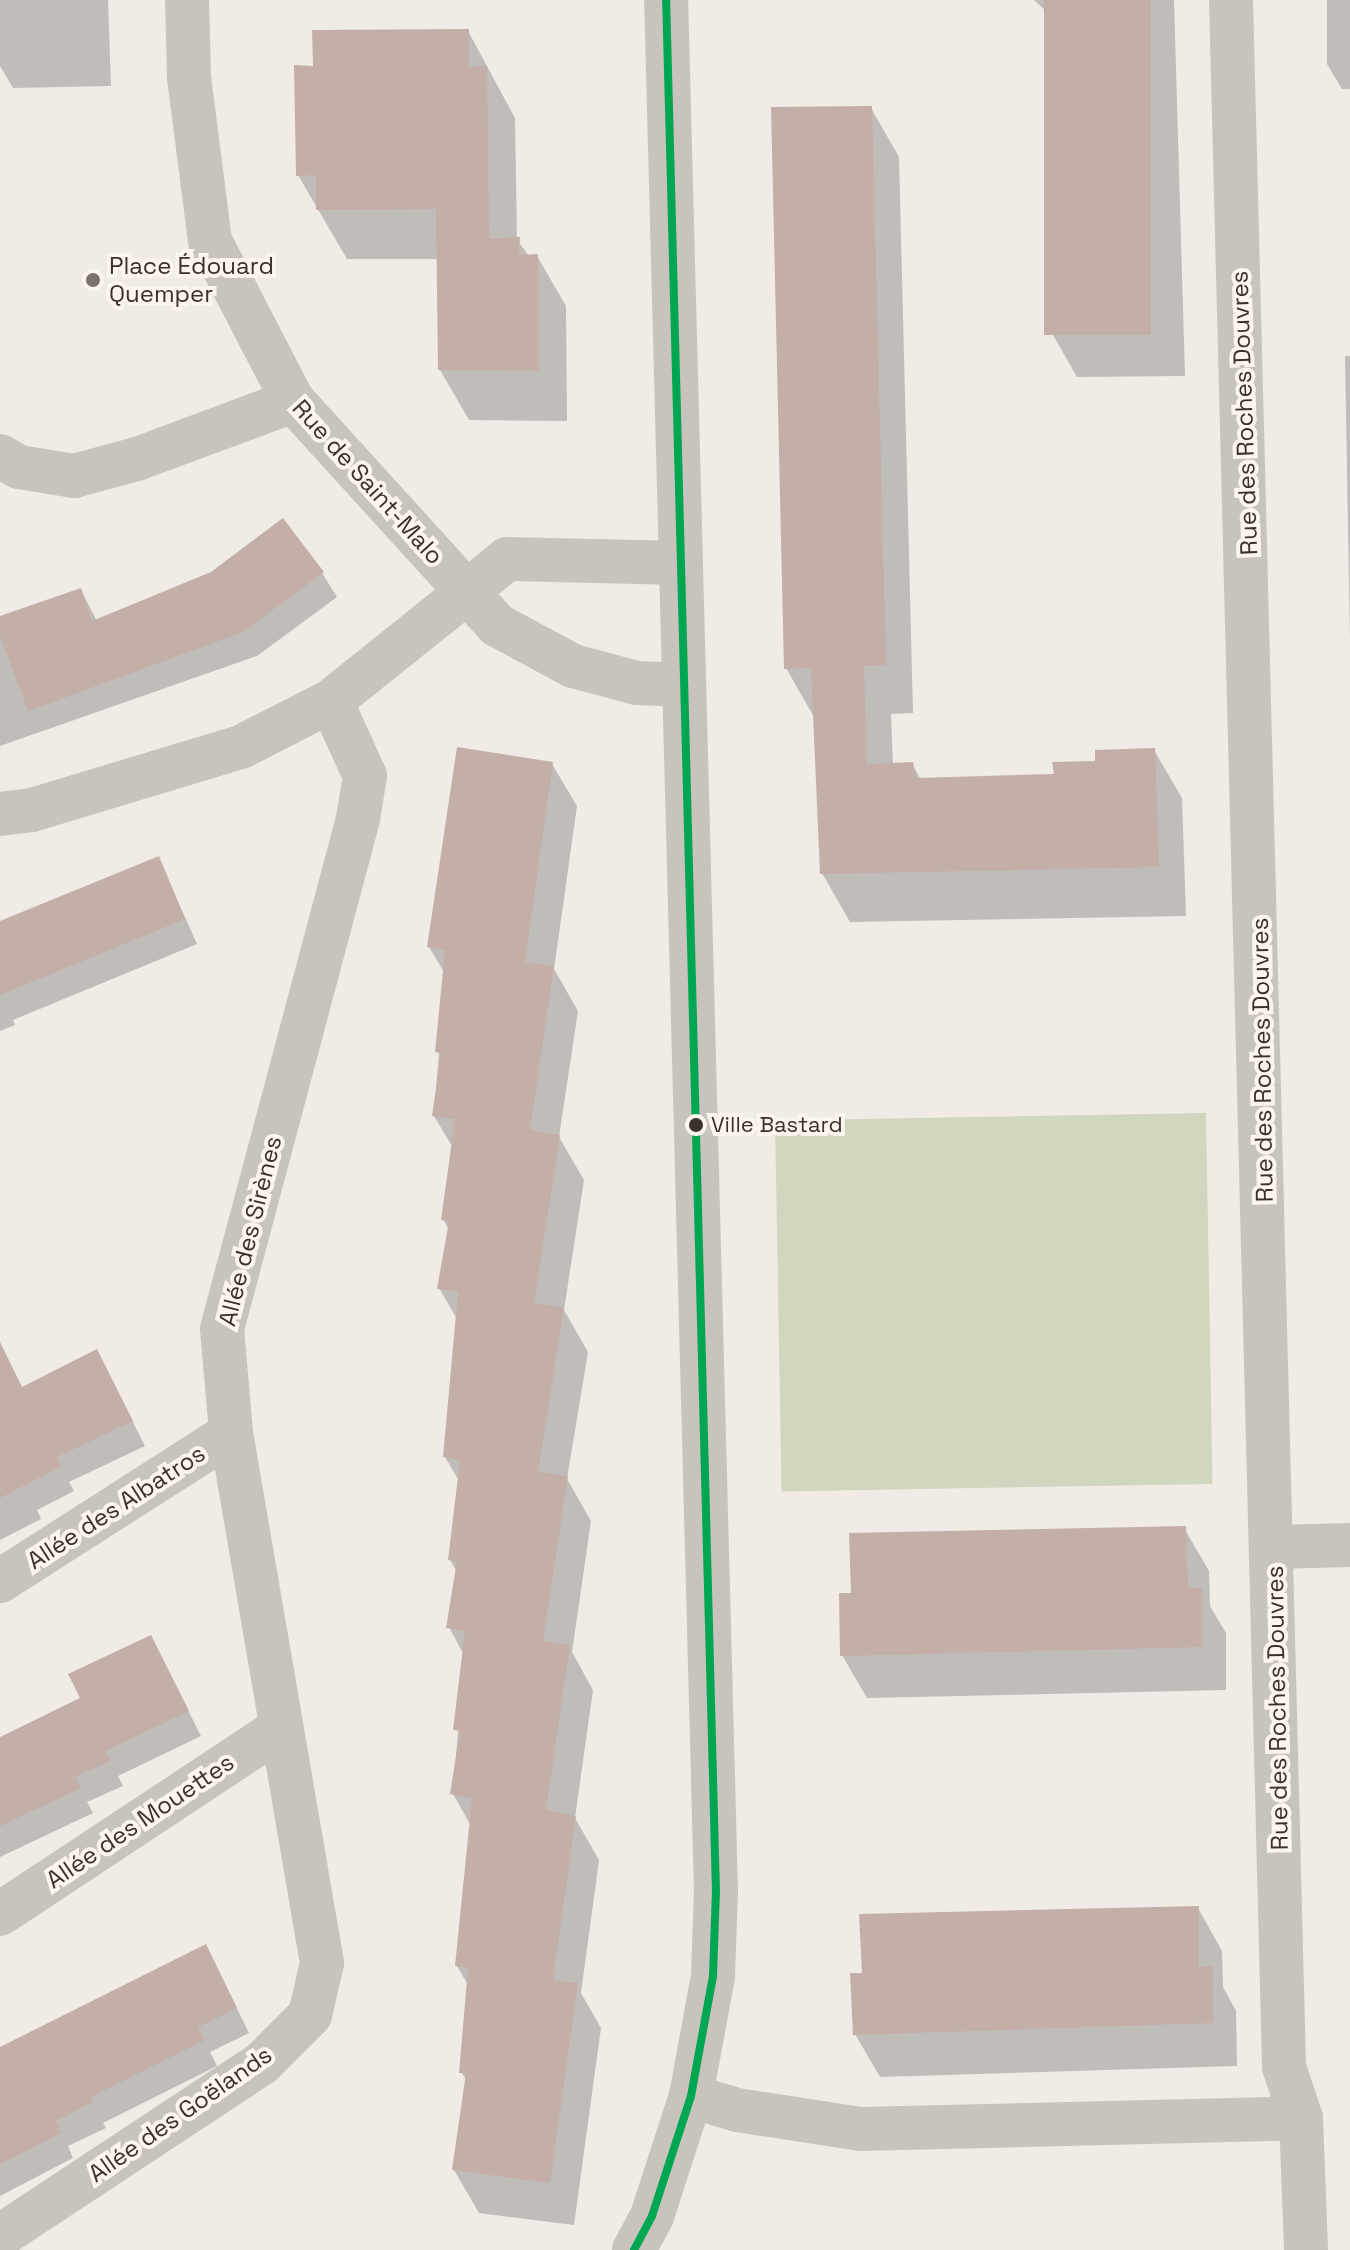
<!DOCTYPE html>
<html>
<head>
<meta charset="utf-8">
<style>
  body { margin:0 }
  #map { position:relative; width:1350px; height:2250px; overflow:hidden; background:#f0ebe5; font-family:"Space Grotesk",sans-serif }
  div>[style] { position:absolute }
  .green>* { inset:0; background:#d1d6bf; transform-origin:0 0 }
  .shadow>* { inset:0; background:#0003 }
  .building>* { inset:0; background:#c3afa7; transform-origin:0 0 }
  .minor>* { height:44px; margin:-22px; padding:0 22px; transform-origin:22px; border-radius:22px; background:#c9c3be }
  .bus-1>* { height:8px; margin:-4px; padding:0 4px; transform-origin:4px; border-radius:4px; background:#00a651 }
  .dots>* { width:22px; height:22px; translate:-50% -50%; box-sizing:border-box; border:4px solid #fbf5ee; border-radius:50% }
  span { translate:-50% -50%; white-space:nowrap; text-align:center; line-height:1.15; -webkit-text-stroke:8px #fbf5ee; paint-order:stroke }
  .bus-label { font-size:22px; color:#3b302b }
  .left { translate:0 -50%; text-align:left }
  .poi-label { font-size:24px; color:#3b302b }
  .street-label { font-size:24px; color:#3b302b }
</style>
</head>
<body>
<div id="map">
  <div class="green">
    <i style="left:1206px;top:1113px;width:371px;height:431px;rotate:89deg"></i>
  </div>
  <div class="shadow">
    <i style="clip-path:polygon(0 0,108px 0,111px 86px,13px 88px,0 66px)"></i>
    <i style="clip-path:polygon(1034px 0,1174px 0,1185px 376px,1077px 377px,1053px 335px,1047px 12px)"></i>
    <i style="clip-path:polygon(1327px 0,1350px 0,1350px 89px,1342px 89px,1327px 64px)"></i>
    <i style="clip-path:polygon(468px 31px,515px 118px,517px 240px,529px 256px,537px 256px,566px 306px,567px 421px,469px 420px,440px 370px,438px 259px,347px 259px,298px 175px,315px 68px)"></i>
    <i style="clip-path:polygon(871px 108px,899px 157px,913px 713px,891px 714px,893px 765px,912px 764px,921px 780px,1056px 776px,1154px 750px,1182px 798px,1186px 916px,850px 922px,822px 873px,814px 717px,786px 668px)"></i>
    <i style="clip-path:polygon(1345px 356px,1350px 356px,1350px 642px)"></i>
    <i style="clip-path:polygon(322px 573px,337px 597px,257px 656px,0 746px,0 618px,81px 590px,97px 621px)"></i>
    <i style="clip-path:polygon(552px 764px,577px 806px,554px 969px,578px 1011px,559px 1137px,584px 1180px,564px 1310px,588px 1352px,567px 1479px,591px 1521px,572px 1652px,593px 1690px,575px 1818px,599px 1860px,581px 1993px,601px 2028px,574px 2225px,479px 2213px,454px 2170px,467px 2081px,461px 2072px,468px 1985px,457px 1966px,471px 1826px,453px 1794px,464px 1655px,449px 1627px,457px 1572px,450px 1560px,459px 1481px,445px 1457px,458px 1321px,439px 1288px,449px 1230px,443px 1219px,453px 1148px,434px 1116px,445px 974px,429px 947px)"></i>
    <i style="clip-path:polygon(159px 859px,197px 944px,13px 1020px,15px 1025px,0 1031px,0 924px)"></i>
    <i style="clip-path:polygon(97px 1351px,145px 1446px,69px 1482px,74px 1491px,37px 1510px,41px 1519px,0 1540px,0 1416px)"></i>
    <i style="clip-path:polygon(1184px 1528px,1209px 1571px,1210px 1606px,1226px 1633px,1226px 1690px,867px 1698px,842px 1655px)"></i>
    <i style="clip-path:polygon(151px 1637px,201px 1736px,118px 1776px,123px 1786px,87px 1802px,93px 1813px,0 1857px,0 1740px,83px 1699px)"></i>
    <i style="clip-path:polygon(1198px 1908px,1222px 1951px,1223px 1987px,1236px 2011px,1237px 2066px,880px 2077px,855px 2034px)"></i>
    <i style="clip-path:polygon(219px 1972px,249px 2033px,210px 2052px,217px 2066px,103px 2123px,106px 2128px,68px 2146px,73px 2158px,0 2196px,0 2073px)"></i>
  </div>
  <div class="building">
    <i style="left:1044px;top:0;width:107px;height:335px"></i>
    <i style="clip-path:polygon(469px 29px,469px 67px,487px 66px,489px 239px,520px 237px,519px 255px,538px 254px,539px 371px,438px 370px,436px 209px,316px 210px,316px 175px,296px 176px,294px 65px,313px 66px,312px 30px)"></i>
    <i style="clip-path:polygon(872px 106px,886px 665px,864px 666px,867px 764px,913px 762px,916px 778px,1054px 774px,1052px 762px,1095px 761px,1095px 750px,1155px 748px,1159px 867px,820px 874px,811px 668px,784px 669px,771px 107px)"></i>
    <i style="clip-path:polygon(283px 518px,324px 572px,243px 632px,28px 711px,0 636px,0 616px,81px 588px,92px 621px,211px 572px)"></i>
    <i style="clip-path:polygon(457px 747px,553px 762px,525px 962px,554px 966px,530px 1130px,560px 1135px,534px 1303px,564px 1308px,538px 1472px,568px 1476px,543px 1641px,570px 1645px,546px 1810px,576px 1816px,553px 1980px,578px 1983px,550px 2183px,452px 2170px,466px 2073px,459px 2073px,468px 1968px,455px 1966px,472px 1798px,450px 1794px,460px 1731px,453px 1730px,465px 1631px,446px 1628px,457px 1561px,448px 1560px,460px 1460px,443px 1457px,458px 1292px,437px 1289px,449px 1221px,441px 1220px,455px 1119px,432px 1116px,441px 1053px,435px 1052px,445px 950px,427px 947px)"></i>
    <i style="clip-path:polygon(159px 856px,185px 919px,0 995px,0 921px)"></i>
    <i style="clip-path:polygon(0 1342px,22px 1387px,97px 1349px,133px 1421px,57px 1457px,62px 1466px,0 1498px)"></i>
    <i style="clip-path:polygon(1186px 1526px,1188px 1588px,1202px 1588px,1203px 1647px,840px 1656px,839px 1593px,851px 1593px,849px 1533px)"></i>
    <i style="clip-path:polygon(151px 1635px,189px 1711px,105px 1751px,110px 1761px,75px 1777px,81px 1788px,0 1826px,0 1737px,80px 1698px,68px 1674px)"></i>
    <i style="clip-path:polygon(1199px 1906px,1199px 1967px,1213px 1966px,1213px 2023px,853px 2035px,850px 1973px,862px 1973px,859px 1914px)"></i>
    <i style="clip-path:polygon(206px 1944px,237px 2008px,198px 2027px,205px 2040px,91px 2097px,93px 2102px,56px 2121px,61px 2133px,0 2164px,0 2047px)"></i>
  </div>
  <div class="minor">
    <i style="left:1231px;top:0;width:2068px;rotate:88.53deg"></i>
    <i style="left:1284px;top:2067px;width:54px;rotate:71.6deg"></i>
    <i style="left:1301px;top:2118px;width:132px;rotate:87.8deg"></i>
    <i style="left:0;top:456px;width:22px;rotate:30deg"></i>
    <i style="left:19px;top:467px;width:56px;rotate:9.3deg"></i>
    <i style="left:74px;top:476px;width:65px;rotate:-15.1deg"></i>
    <i style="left:137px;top:459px;width:166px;rotate:-20.4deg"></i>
    <i style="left:681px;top:563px;width:174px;rotate:-178.7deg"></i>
    <i style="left:507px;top:559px;width:52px;rotate:140.5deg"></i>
    <i style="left:467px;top:592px;width:45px;rotate:47.7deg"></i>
    <i style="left:497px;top:625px;width:86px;rotate:28.3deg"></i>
    <i style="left:573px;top:666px;width:66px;rotate:14.9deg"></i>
    <i style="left:637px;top:683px;width:47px;rotate:2.4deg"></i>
    <i style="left:0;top:814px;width:32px;rotate:-7deg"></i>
    <i style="left:32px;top:810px;width:218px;rotate:-16.8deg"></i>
    <i style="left:241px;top:747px;width:101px;rotate:-27.1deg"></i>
    <i style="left:331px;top:701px;width:174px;rotate:-38.7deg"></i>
    <i style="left:467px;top:592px;width:258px;rotate:-132.3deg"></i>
    <i style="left:293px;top:401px;width:180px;rotate:-117.4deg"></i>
    <i style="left:210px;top:241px;width:166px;rotate:-97.3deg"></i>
    <i style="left:189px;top:76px;width:76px;rotate:-91.5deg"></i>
    <i style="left:1274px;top:1547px;width:76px;rotate:-1.5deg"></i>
    <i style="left:0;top:1581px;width:274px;rotate:-32.6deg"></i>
    <i style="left:0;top:1914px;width:337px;rotate:-33.5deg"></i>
    <i style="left:691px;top:2096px;width:48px;rotate:16.9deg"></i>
    <i style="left:737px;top:2110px;width:125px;rotate:8.7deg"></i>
    <i style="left:861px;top:2129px;width:440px;rotate:-1.4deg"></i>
    <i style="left:0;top:2236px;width:313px;rotate:-33.4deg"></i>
    <i style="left:261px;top:2064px;width:69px;rotate:-45deg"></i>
    <i style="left:310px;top:2015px;width:53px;rotate:-77deg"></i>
    <i style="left:322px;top:1963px;width:538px;rotate:-99.74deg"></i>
    <i style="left:231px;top:1433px;width:104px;rotate:-94.9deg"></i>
    <i style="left:222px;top:1329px;width:528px;rotate:-75.07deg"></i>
    <i style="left:358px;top:819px;width:44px;rotate:-80.8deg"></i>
    <i style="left:365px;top:776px;width:82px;rotate:-114.4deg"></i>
    <i style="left:634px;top:2250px;width:38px;rotate:-62deg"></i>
    <i style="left:652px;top:2216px;width:126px;rotate:-72deg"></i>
    <i style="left:691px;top:2096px;width:122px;rotate:-79.6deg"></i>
    <i style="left:713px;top:1976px;width:84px;rotate:-88deg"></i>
    <i style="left:716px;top:1892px;width:1893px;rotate:-91.51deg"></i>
  </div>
  <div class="bus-1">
    <i style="left:634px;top:2250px;width:38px;rotate:-62deg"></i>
    <i style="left:652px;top:2216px;width:126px;rotate:-72deg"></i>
    <i style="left:691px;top:2096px;width:122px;rotate:-79.6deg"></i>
    <i style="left:713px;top:1976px;width:84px;rotate:-88deg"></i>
    <i style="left:716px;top:1892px;width:1893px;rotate:-91.51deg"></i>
  </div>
  <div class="dots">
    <i style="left:93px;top:280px;background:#7a716c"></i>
    <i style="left:696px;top:1125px;background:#3b302b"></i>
  </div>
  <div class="bus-label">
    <span class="left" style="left:711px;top:1125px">Ville Bastard</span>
  </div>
  <div class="poi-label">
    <span class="left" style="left:109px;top:280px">Place Édouard<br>Quemper</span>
  </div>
  <div class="street-label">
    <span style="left:1244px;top:413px;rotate:-92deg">Rue des Roches Douvres</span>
    <span style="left:368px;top:482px;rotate:48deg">Rue de Saint-Malo</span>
    <span style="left:1262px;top:1060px;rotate:-91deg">Rue des Roches Douvres</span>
    <span style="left:250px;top:1231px;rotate:-76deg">Allée des Sirènes</span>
    <span style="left:116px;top:1507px;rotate:-33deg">Allée des Albatros</span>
    <span style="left:1277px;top:1708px;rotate:-91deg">Rue des Roches Douvres</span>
    <span style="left:140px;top:1821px;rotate:-34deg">Allée des Mouettes</span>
    <span style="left:180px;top:2114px;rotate:-35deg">Allée des Goëlands</span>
  </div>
</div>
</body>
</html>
